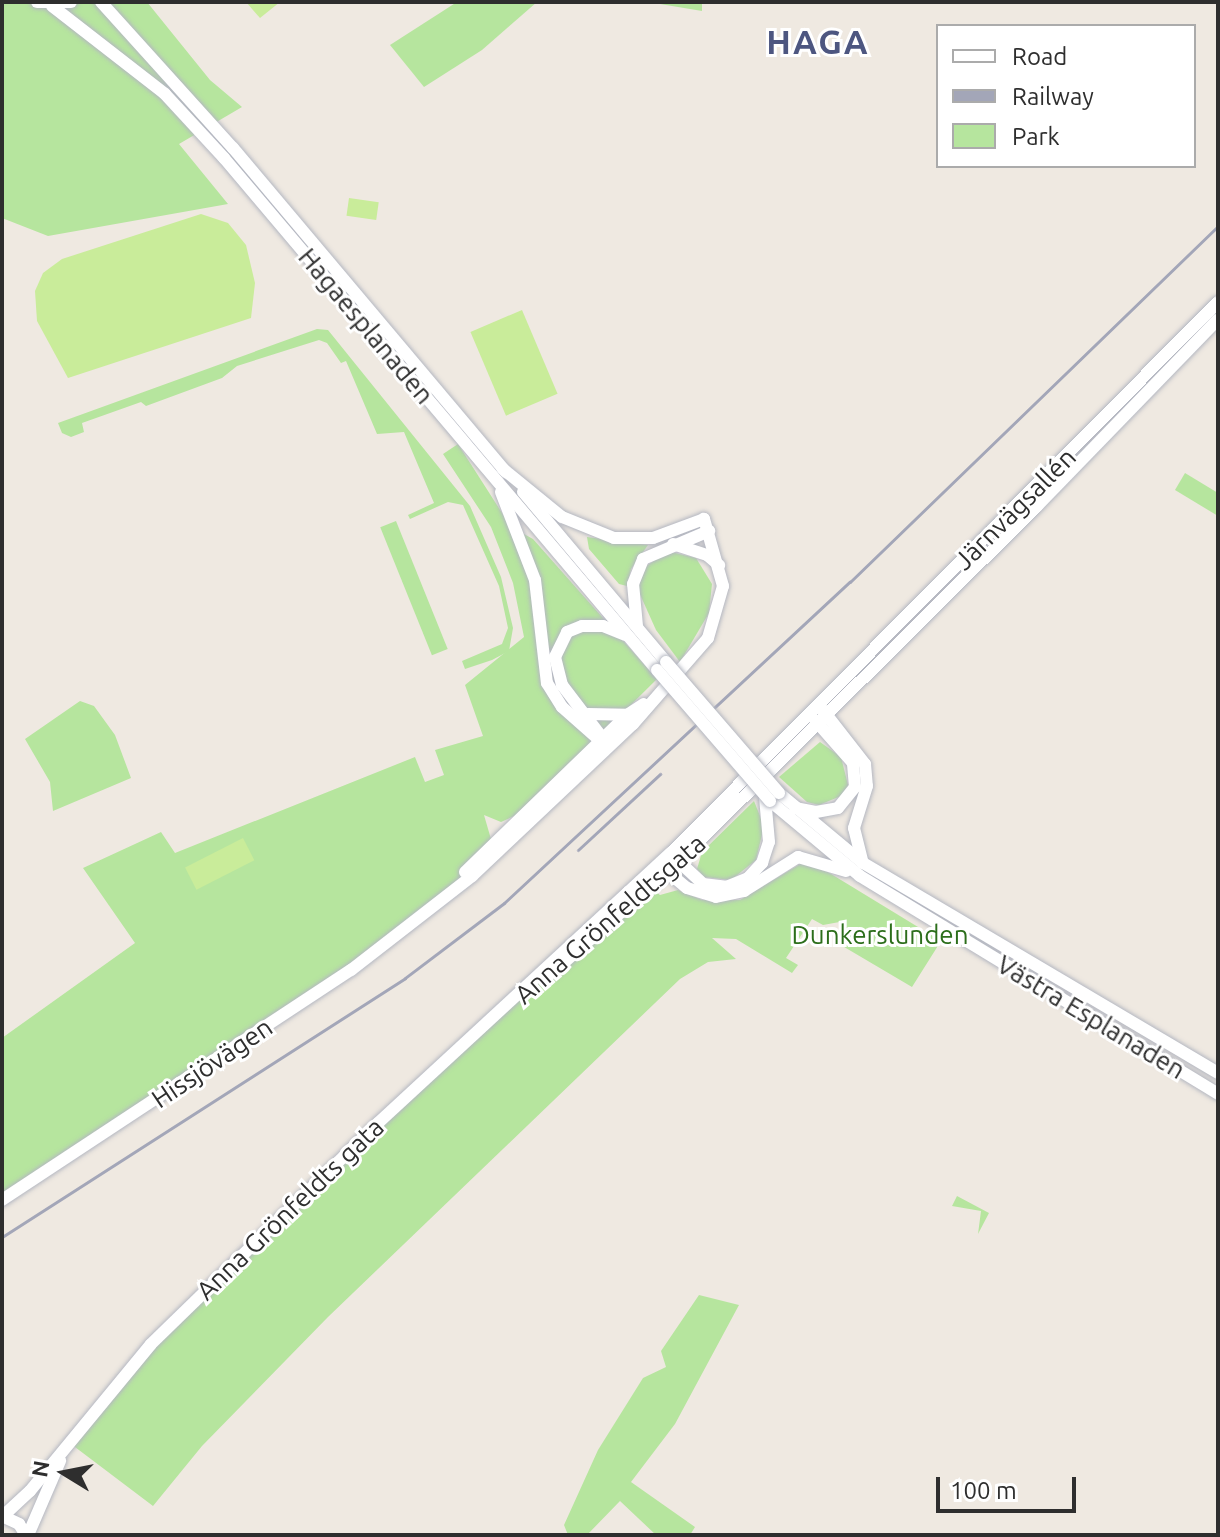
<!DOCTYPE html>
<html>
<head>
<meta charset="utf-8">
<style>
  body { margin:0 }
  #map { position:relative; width:1220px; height:1537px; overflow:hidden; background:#efe9e1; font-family:Ubuntu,sans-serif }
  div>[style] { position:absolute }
  .green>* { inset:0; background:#b6e59e; transform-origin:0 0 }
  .pitch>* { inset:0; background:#c9ec9a; transform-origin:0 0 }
  .roads { filter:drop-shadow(0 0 2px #b4b7c1) drop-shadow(0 0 2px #b4b7c1) }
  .secondary>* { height:12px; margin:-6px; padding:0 6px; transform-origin:6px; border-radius:6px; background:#fff }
  .rail>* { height:3px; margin:-1.5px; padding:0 1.5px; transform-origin:1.5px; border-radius:1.5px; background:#a3a6b8 }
  .bridges { filter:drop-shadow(0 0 2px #b4b7c1) drop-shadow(0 0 2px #b4b7c1) }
  .secondary-bridge>* { height:12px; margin:-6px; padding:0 6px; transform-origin:6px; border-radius:6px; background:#fff }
  span { translate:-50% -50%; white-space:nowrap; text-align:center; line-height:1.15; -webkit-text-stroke:6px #fff; paint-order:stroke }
  .street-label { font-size:26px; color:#2e2e2e }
  .park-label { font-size:26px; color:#2c6e1b }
  .district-label { font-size:34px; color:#4d5680; font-weight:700; letter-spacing:2px }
  .frame { position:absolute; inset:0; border:4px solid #2e2e2e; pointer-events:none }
  .legend { position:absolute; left:936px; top:24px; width:260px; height:144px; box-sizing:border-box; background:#fff; border:2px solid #ababab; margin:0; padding:10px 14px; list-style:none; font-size:24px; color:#2e2e2e }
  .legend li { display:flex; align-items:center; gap:16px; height:40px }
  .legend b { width:40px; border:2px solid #ababab }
  .north { position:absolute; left:24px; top:1433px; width:80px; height:80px; -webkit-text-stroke:6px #fff; paint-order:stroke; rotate:280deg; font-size:22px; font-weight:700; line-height:32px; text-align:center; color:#2e2e2e }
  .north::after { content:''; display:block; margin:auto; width:28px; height:36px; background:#2e2e2e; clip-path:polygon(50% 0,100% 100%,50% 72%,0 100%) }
  .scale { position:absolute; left:936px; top:1477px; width:140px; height:36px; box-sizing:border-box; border:4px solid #2e2e2e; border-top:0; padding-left:10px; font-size:24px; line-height:28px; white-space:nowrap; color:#2e2e2e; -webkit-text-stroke:6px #fff; paint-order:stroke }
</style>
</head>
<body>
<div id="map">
  <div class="green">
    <i style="clip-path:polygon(2px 2px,147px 2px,210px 80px,242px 107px,179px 144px,228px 204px,48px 236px,2px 218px)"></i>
    <i style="clip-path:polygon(457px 2px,537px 2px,482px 50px,424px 87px,390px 45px)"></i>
    <i style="clip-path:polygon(648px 2px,702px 2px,702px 11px)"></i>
    <i style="clip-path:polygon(317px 329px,328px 330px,470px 506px,501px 577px,513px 628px,509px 651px,492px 660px,465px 669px,462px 661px,502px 644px,508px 628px,499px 586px,463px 505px,448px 502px,410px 519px,408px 515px,434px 503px,404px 432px,377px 434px,346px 361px,341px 363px,327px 343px,319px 340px,237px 366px,222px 378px,146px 406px,141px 402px,82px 423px,84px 432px,71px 437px,62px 433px,58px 423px)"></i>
    <i style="clip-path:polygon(458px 444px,511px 527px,533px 539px,657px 679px,523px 812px,501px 822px,484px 815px,493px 846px,417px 919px,2px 1200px,2px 1038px,135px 943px,83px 868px,161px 832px,175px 853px,415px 757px,425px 782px,444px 775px,435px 750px,483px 736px,465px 685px,524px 637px,513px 583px,491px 527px,443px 454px)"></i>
    <i style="clip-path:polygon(1185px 473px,1218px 493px,1218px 516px,1175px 490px)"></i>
    <i style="left:396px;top:521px;width:138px;height:17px;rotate:68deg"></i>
    <i style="clip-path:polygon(587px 537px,648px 545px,631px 569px,627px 586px,619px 584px,589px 549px)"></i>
    <i style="clip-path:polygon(667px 551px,696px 558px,712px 584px,709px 613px,680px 662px,656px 630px,638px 590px,644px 568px)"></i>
    <i style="clip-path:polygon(80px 701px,94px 706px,115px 735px,131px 778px,53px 811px,50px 782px,25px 739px)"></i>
    <i style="clip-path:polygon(820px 742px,841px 757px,848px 785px,841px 796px,819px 805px,807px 802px,779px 777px)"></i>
    <i style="clip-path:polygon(754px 801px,764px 826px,756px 860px,731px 880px,704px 877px,697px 869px,702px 852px)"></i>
    <i style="clip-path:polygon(802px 863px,818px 866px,941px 941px,912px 987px,834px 941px,845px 921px,823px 925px,812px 919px,786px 958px,798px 965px,792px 973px,736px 939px,712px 938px,736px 959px,708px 962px,680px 979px,328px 1317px,202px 1446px,153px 1506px,71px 1444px,119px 1378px,496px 1017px,651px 888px,660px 895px,678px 890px,702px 900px,740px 900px)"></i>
    <i style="clip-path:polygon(957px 1196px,989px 1213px,978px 1234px,981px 1211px,952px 1206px)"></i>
    <i style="clip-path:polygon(699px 1295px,739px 1305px,675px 1424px,631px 1482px,695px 1527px,690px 1535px,656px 1535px,620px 1501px,587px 1535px,568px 1535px,564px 1525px,598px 1450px,643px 1378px,666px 1367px,661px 1351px)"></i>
  </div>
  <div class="pitch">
    <i style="clip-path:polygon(246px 2px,280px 2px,260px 18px)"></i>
    <i style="left:349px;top:198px;width:30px;height:18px;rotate:8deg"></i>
    <i style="clip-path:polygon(201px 214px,228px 223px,246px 245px,255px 283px,251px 318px,68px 378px,37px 321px,35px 291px,43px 273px,62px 259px)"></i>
    <i style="left:522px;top:310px;width:91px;height:56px;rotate:67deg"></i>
    <i style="left:243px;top:838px;width:25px;height:65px;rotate:63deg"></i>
  </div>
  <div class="roads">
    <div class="secondary">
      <i style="left:37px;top:2px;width:34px"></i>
      <i style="left:101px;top:2px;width:197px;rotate:47.9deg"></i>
      <i style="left:233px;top:148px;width:424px;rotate:49.9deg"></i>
      <i style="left:52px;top:6px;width:143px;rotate:37.9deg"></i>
      <i style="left:165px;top:94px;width:87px;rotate:47.3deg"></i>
      <i style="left:224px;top:158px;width:671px;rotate:49.78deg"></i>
      <i style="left:501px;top:492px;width:94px;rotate:68.9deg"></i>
      <i style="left:535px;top:580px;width:104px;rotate:83.4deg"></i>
      <i style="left:547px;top:683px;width:28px;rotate:58deg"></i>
      <i style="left:562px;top:707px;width:57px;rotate:41.5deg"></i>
      <i style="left:523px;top:492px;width:222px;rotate:49.9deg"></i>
      <i style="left:673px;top:544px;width:36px;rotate:18deg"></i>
      <i style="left:707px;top:555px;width:16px;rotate:40deg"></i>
      <i style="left:637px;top:626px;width:42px;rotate:-95.4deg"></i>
      <i style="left:633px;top:584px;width:27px;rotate:-68deg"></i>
      <i style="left:643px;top:559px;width:72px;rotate:-23deg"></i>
      <i style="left:822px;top:709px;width:70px;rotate:52deg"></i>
      <i style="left:865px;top:764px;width:22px;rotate:85deg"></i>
      <i style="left:867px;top:786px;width:44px;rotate:107.2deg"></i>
      <i style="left:854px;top:828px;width:36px;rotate:76deg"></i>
      <i style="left:588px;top:714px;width:39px;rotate:1deg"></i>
      <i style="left:607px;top:744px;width:74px;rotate:-127.3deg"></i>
      <i style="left:562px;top:685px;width:29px;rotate:-104deg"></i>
      <i style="left:555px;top:657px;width:28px;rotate:-64deg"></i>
      <i style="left:567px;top:632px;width:16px;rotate:-22deg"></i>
      <i style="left:582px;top:626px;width:21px"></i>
      <i style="left:603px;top:626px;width:24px;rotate:22deg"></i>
      <i style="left:779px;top:793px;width:109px;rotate:39.8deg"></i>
      <i style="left:863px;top:863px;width:412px;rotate:30.6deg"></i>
      <i style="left:770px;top:801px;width:117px;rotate:39.8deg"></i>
      <i style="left:860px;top:876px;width:419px;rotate:31.3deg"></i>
      <i style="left:795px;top:808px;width:21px;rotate:11deg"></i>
      <i style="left:816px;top:812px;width:22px;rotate:-10deg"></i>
      <i style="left:838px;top:808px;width:27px;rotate:-51deg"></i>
      <i style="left:855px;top:787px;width:24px;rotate:-95deg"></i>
      <i style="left:853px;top:763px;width:57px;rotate:-131.5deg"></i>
      <i style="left:673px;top:856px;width:41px;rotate:43deg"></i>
      <i style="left:703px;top:884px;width:23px;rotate:7deg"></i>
      <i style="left:726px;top:887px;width:24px;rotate:-22deg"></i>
      <i style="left:748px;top:878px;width:21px;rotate:-47deg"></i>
      <i style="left:762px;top:863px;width:22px;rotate:-72deg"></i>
      <i style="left:769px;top:842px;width:45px;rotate:-95.1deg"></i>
      <i style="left:663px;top:868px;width:31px;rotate:40deg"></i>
      <i style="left:687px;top:888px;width:30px;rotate:17deg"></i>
      <i style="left:716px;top:897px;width:29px;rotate:-12deg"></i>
      <i style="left:744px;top:891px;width:64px;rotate:-32.2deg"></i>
      <i style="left:798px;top:857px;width:50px;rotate:16.3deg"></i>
      <i style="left:465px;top:872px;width:226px;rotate:-44.1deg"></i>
      <i style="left:627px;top:715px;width:20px;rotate:-33deg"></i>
      <i style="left:552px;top:973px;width:168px;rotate:-41.4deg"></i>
      <i style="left:678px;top:862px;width:506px;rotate:-44.76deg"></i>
      <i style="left:1037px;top:506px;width:260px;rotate:-45.9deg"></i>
      <i style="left:2px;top:1200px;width:418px;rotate:-33.4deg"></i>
      <i style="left:351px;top:970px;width:153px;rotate:-37.8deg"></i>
      <i style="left:472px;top:876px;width:221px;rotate:-43.4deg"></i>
      <i style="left:633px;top:724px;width:114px;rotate:-48.9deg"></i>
      <i style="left:708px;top:638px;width:54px;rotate:-73.9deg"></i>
      <i style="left:723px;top:586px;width:70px;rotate:-105.8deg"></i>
      <i style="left:704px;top:519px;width:54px;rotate:159.6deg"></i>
      <i style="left:653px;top:538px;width:39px;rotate:180deg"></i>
      <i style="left:614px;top:538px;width:56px;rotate:-158deg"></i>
      <i style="left:562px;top:517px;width:77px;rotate:-140.8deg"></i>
      <i style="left:2px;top:1516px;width:19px;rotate:25deg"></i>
      <i style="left:19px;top:1524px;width:13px;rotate:58deg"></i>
      <i style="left:3px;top:1516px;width:37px;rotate:-43deg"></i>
      <i style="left:30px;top:1491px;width:190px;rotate:-50.5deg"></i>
      <i style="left:151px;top:1344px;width:317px;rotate:-44.2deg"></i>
      <i style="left:378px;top:1123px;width:398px;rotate:-42.7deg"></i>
      <i style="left:671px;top:853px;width:776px;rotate:-45.21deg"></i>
      <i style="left:28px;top:1535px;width:81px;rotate:-66.6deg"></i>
    </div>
  </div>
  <div class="rail">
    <i style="left:578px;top:850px;width:112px;rotate:-42.8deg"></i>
    <i style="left:2px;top:1237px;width:479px;rotate:-32.7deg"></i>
    <i style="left:405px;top:978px;width:124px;rotate:-37.1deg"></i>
    <i style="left:504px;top:903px;width:472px;rotate:-42.9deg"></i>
    <i style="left:850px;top:582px;width:512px;rotate:-44.05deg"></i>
  </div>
  <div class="bridges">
    <div class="secondary-bridge">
      <i style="left:666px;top:662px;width:173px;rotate:49.2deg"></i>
      <i style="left:657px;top:670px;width:173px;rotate:49.2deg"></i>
    </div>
  </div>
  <div class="street-label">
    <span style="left:366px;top:326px;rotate:50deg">Hagaesplanaden</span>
    <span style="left:1015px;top:509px;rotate:-45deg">Järnvägsallén</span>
    <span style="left:610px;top:919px;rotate:-41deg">Anna Grönfeldtsgata</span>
    <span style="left:1091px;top:1017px;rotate:31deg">Västra Esplanaden</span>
    <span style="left:212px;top:1063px;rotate:-34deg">Hissjövägen</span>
    <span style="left:290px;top:1209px;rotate:-44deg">Anna Grönfeldts gata</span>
  </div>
  <div class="park-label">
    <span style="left:880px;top:935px">Dunkerslunden</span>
  </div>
  <div class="district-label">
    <span style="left:818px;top:42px">HAGA</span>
  </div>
  <div class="frame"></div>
  <ul class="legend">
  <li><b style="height:10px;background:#fff"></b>Road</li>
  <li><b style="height:10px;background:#a3a6b8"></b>Railway</li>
  <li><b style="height:22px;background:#b6e59e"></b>Park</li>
  </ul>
  <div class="north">N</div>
  <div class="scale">100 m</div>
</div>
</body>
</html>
